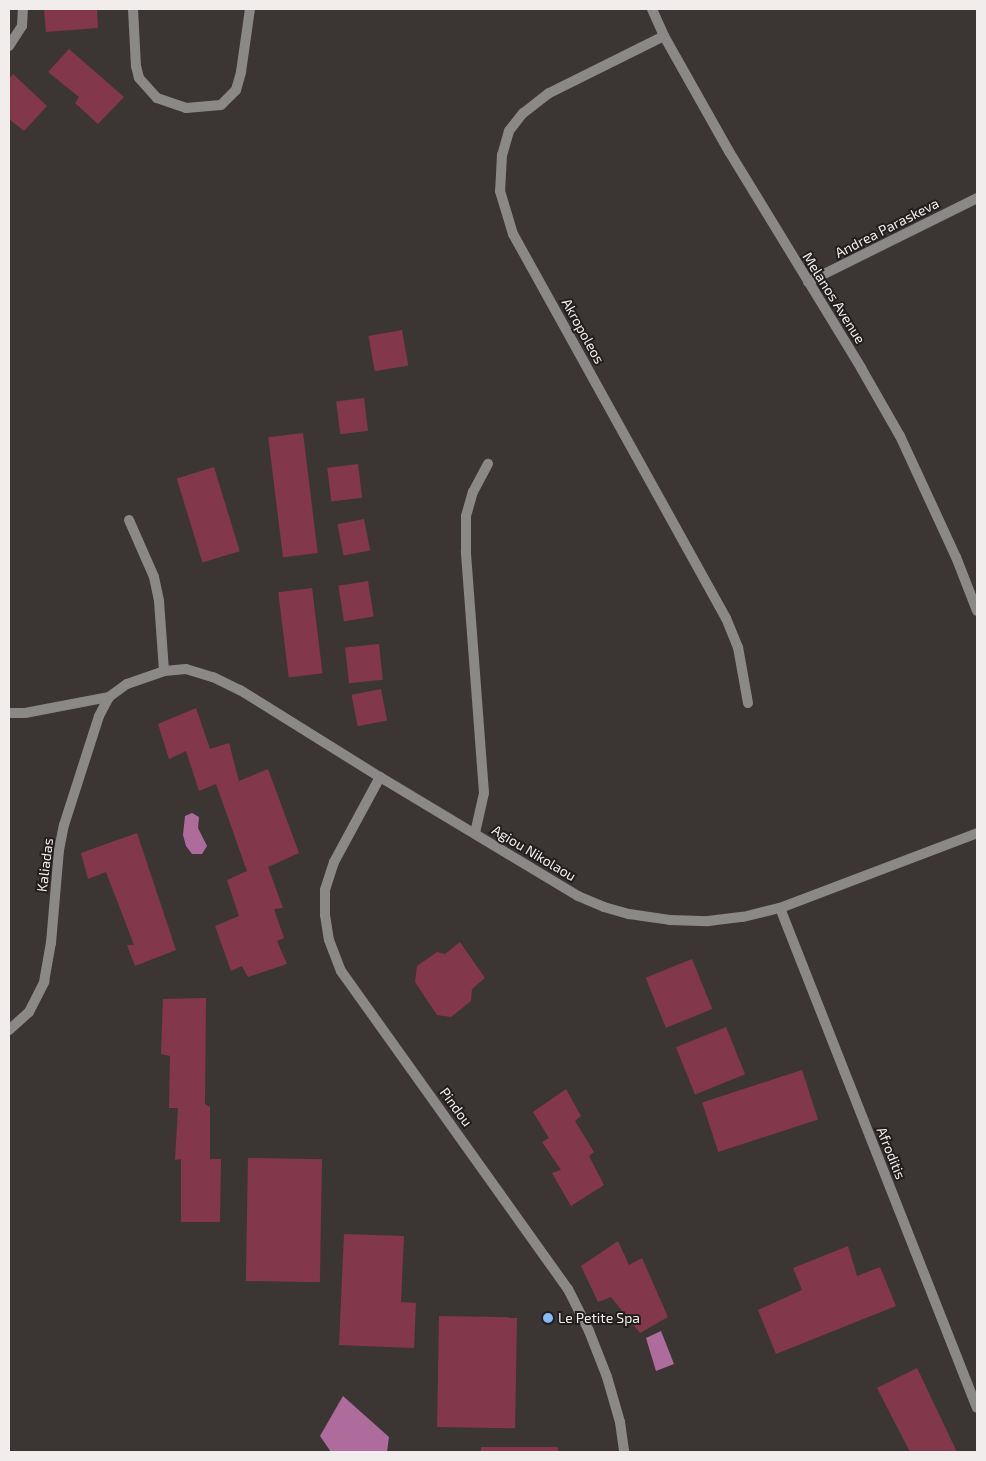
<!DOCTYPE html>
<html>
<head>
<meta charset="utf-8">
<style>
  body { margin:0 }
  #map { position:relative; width:986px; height:1461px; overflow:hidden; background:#3b3634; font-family:"Exo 2",sans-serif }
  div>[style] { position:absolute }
  .water>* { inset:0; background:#ae6c9d }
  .building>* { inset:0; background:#83374b; transform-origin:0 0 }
  .minor>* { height:10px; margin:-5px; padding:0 5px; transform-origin:5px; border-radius:5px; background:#8b8987 }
  .tertiary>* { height:10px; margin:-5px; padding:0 5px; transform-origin:5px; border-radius:5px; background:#8b8987 }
  .dots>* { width:14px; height:14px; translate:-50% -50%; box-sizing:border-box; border:2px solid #211e1d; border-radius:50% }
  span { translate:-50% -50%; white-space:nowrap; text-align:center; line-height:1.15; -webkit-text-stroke:4px #211e1d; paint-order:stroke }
  .street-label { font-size:14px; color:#f1edec }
  .poi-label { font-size:14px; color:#f1edec }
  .left { translate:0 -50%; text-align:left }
  .frame { position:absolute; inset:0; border:10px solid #f1edec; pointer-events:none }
</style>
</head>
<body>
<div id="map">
  <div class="water">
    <i style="clip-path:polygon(192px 813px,199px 817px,198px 828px,207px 846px,202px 854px,192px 854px,186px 846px,183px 835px,185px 816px)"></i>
    <i style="clip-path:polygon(661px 1331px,674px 1364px,656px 1371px,646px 1338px)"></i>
    <i style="clip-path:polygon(343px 1396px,389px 1437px,387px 1452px,331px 1452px,320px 1436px)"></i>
  </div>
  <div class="building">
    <i style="clip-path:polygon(44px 9px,97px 9px,98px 28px,46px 32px)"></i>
    <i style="clip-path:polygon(69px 49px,124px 97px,98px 124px,75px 103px,79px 97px,48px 72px)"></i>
    <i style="clip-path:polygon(13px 74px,47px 106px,24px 131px,9px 119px,9px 79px)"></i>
    <i style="left:402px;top:330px;width:36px;height:34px;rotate:80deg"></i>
    <i style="left:364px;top:398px;width:33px;height:28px;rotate:83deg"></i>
    <i style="left:303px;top:433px;width:121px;height:35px;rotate:83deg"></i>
    <i style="left:358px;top:464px;width:34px;height:31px;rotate:83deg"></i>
    <i style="left:214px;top:467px;width:88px;height:39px;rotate:73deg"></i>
    <i style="left:364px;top:519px;width:32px;height:27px;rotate:79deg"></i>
    <i style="left:368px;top:581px;width:36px;height:30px;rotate:81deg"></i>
    <i style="left:312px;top:588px;width:86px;height:34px;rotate:83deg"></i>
    <i style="left:379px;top:644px;width:36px;height:34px;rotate:84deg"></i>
    <i style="left:381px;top:689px;width:32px;height:30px;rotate:79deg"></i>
    <i style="clip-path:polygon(196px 708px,210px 749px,229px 743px,239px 781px,268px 769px,299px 853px,268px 867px,283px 908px,274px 909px,284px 938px,277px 941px,287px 964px,248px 977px,242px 966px,231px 971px,215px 926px,239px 916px,227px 880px,247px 871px,216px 784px,199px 791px,186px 751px,169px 759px,158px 724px)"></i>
    <i style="clip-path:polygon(137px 833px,176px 950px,135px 966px,127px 945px,134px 945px,106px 872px,88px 879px,81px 853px)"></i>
    <i style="clip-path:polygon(460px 942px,485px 978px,472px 989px,471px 1001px,451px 1017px,437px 1015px,415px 982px,417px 966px,437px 952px,445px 954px)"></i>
    <i style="left:692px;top:959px;width:54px;height:50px;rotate:68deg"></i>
    <i style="clip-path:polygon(206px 998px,205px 1104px,210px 1107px,210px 1159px,221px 1159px,220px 1222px,181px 1222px,181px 1159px,175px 1160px,178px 1108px,169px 1108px,170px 1056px,161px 1054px,163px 999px)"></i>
    <i style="left:726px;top:1027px;width:51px;height:54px;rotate:68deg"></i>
    <i style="left:802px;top:1070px;width:52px;height:105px;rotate:72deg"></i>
    <i style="clip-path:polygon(566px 1089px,581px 1116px,575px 1121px,594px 1152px,589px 1156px,604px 1185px,571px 1206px,552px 1173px,561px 1170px,542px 1142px,549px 1138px,533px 1112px)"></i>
    <i style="left:248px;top:1158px;width:74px;height:123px;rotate:1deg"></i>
    <i style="clip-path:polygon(344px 1234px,404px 1236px,401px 1302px,416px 1303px,414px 1348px,339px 1345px)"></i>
    <i style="clip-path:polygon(618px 1241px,629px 1265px,642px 1258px,668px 1317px,640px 1333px,611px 1297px,598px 1302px,581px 1266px)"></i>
    <i style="clip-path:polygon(848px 1246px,857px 1276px,880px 1267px,896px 1306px,776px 1354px,758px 1310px,802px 1290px,793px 1268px)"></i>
    <i style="left:439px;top:1316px;width:78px;height:111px;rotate:1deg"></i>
    <i style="clip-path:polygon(917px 1368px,957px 1452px,910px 1452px,877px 1388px)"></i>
    <i style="left:481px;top:1447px;width:77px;height:5px"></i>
  </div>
  <div class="minor">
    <i style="left:133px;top:9px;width:57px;rotate:87deg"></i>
    <i style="left:136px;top:66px;width:12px;rotate:76deg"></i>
    <i style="left:139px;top:78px;width:27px;rotate:48deg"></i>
    <i style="left:157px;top:98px;width:31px;rotate:19deg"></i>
    <i style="left:186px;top:108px;width:35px;rotate:-5deg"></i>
    <i style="left:221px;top:105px;width:21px;rotate:-45deg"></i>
    <i style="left:236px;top:90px;width:19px;rotate:-74deg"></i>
    <i style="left:241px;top:72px;width:64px;rotate:-81.9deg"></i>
    <i style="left:664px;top:36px;width:128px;rotate:153.6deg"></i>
    <i style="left:549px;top:93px;width:33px;rotate:142deg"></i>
    <i style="left:523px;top:113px;width:23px;rotate:128deg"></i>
    <i style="left:509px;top:131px;width:25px;rotate:106deg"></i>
    <i style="left:502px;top:155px;width:36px;rotate:93deg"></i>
    <i style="left:500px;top:191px;width:45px;rotate:73.2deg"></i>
    <i style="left:513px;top:234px;width:439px;rotate:61deg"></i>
    <i style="left:726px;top:618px;width:31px;rotate:68deg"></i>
    <i style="left:738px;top:647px;width:57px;rotate:79.9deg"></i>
    <i style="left:9px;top:46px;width:24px;rotate:-57deg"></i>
    <i style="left:22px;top:26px;width:17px;rotate:-87deg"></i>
    <i style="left:808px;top:282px;width:189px;rotate:-26.4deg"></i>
    <i style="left:129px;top:520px;width:62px;rotate:66.3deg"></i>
    <i style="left:154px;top:577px;width:25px;rotate:78deg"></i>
    <i style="left:159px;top:601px;width:70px;rotate:85.9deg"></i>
    <i style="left:9px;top:713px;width:16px"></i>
    <i style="left:25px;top:713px;width:86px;rotate:-10.8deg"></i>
    <i style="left:380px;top:777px;width:97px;rotate:118.4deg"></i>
    <i style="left:334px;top:862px;width:29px;rotate:108deg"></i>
    <i style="left:325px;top:890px;width:25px;rotate:90deg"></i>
    <i style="left:325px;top:915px;width:25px;rotate:81deg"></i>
    <i style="left:329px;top:940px;width:33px;rotate:69deg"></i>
    <i style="left:341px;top:971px;width:391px;rotate:54.5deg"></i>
    <i style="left:568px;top:1289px;width:47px;rotate:63.4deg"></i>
    <i style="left:589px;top:1331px;width:49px;rotate:68.6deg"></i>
    <i style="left:607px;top:1377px;width:47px;rotate:73.9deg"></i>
    <i style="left:620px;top:1422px;width:30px;rotate:82deg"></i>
    <i style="left:475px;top:833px;width:41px;rotate:-77.3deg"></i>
    <i style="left:484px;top:793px;width:243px;rotate:-94.3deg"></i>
    <i style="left:466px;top:551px;width:35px;rotate:-90deg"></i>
    <i style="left:466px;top:516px;width:25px;rotate:-74deg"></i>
    <i style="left:473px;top:492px;width:32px;rotate:-62deg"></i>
    <i style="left:780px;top:908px;width:537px;rotate:68.5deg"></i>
  </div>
  <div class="tertiary">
    <i style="left:652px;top:9px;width:30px;rotate:66deg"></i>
    <i style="left:664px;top:36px;width:134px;rotate:60.6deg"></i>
    <i style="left:730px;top:153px;width:252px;rotate:58.6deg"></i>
    <i style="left:861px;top:368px;width:78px;rotate:60.2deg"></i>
    <i style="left:900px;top:436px;width:133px;rotate:65.2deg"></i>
    <i style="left:956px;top:557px;width:58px;rotate:68.7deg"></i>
    <i style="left:9px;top:1030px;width:27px;rotate:-42deg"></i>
    <i style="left:29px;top:1012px;width:34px;rotate:-63deg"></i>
    <i style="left:44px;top:982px;width:40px;rotate:-80deg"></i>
    <i style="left:51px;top:943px;width:93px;rotate:-85.1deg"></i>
    <i style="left:59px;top:850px;width:25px;rotate:-79deg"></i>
    <i style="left:64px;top:825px;width:114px;rotate:-72.2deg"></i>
    <i style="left:99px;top:716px;width:21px;rotate:-62deg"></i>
    <i style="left:109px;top:697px;width:22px;rotate:-36deg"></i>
    <i style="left:127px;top:684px;width:39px;rotate:-19deg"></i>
    <i style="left:164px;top:671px;width:22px;rotate:-5deg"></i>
    <i style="left:186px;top:669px;width:28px;rotate:17deg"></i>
    <i style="left:213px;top:677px;width:30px;rotate:26deg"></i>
    <i style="left:240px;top:690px;width:165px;rotate:31.9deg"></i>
    <i style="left:380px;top:777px;width:231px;rotate:31deg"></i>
    <i style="left:578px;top:896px;width:28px;rotate:23deg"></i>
    <i style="left:604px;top:907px;width:26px;rotate:16deg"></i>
    <i style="left:629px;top:914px;width:41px;rotate:8.3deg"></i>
    <i style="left:670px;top:920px;width:38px;rotate:2deg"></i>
    <i style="left:708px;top:921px;width:35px;rotate:-7deg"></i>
    <i style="left:743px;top:917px;width:38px;rotate:-14deg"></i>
    <i style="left:780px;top:908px;width:211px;rotate:-20.8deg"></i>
  </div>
  <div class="dots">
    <i style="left:548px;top:1318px;background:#81bdfa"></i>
  </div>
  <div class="street-label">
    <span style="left:887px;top:228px;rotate:-27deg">Andrea Paraskeva</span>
    <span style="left:834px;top:298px;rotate:58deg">Melanos Avenue</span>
    <span style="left:583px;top:331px;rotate:61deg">Akropoleos</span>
    <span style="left:534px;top:853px;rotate:31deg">Agiou Nikolaou</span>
    <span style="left:45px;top:865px;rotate:-83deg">Kaliadas</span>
    <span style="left:456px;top:1107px;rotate:54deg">Pindou</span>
    <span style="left:891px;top:1153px;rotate:68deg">Afroditis</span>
  </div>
  <div class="poi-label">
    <span class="left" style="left:558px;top:1318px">Le Petite Spa</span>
  </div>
  <div class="frame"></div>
</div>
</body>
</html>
